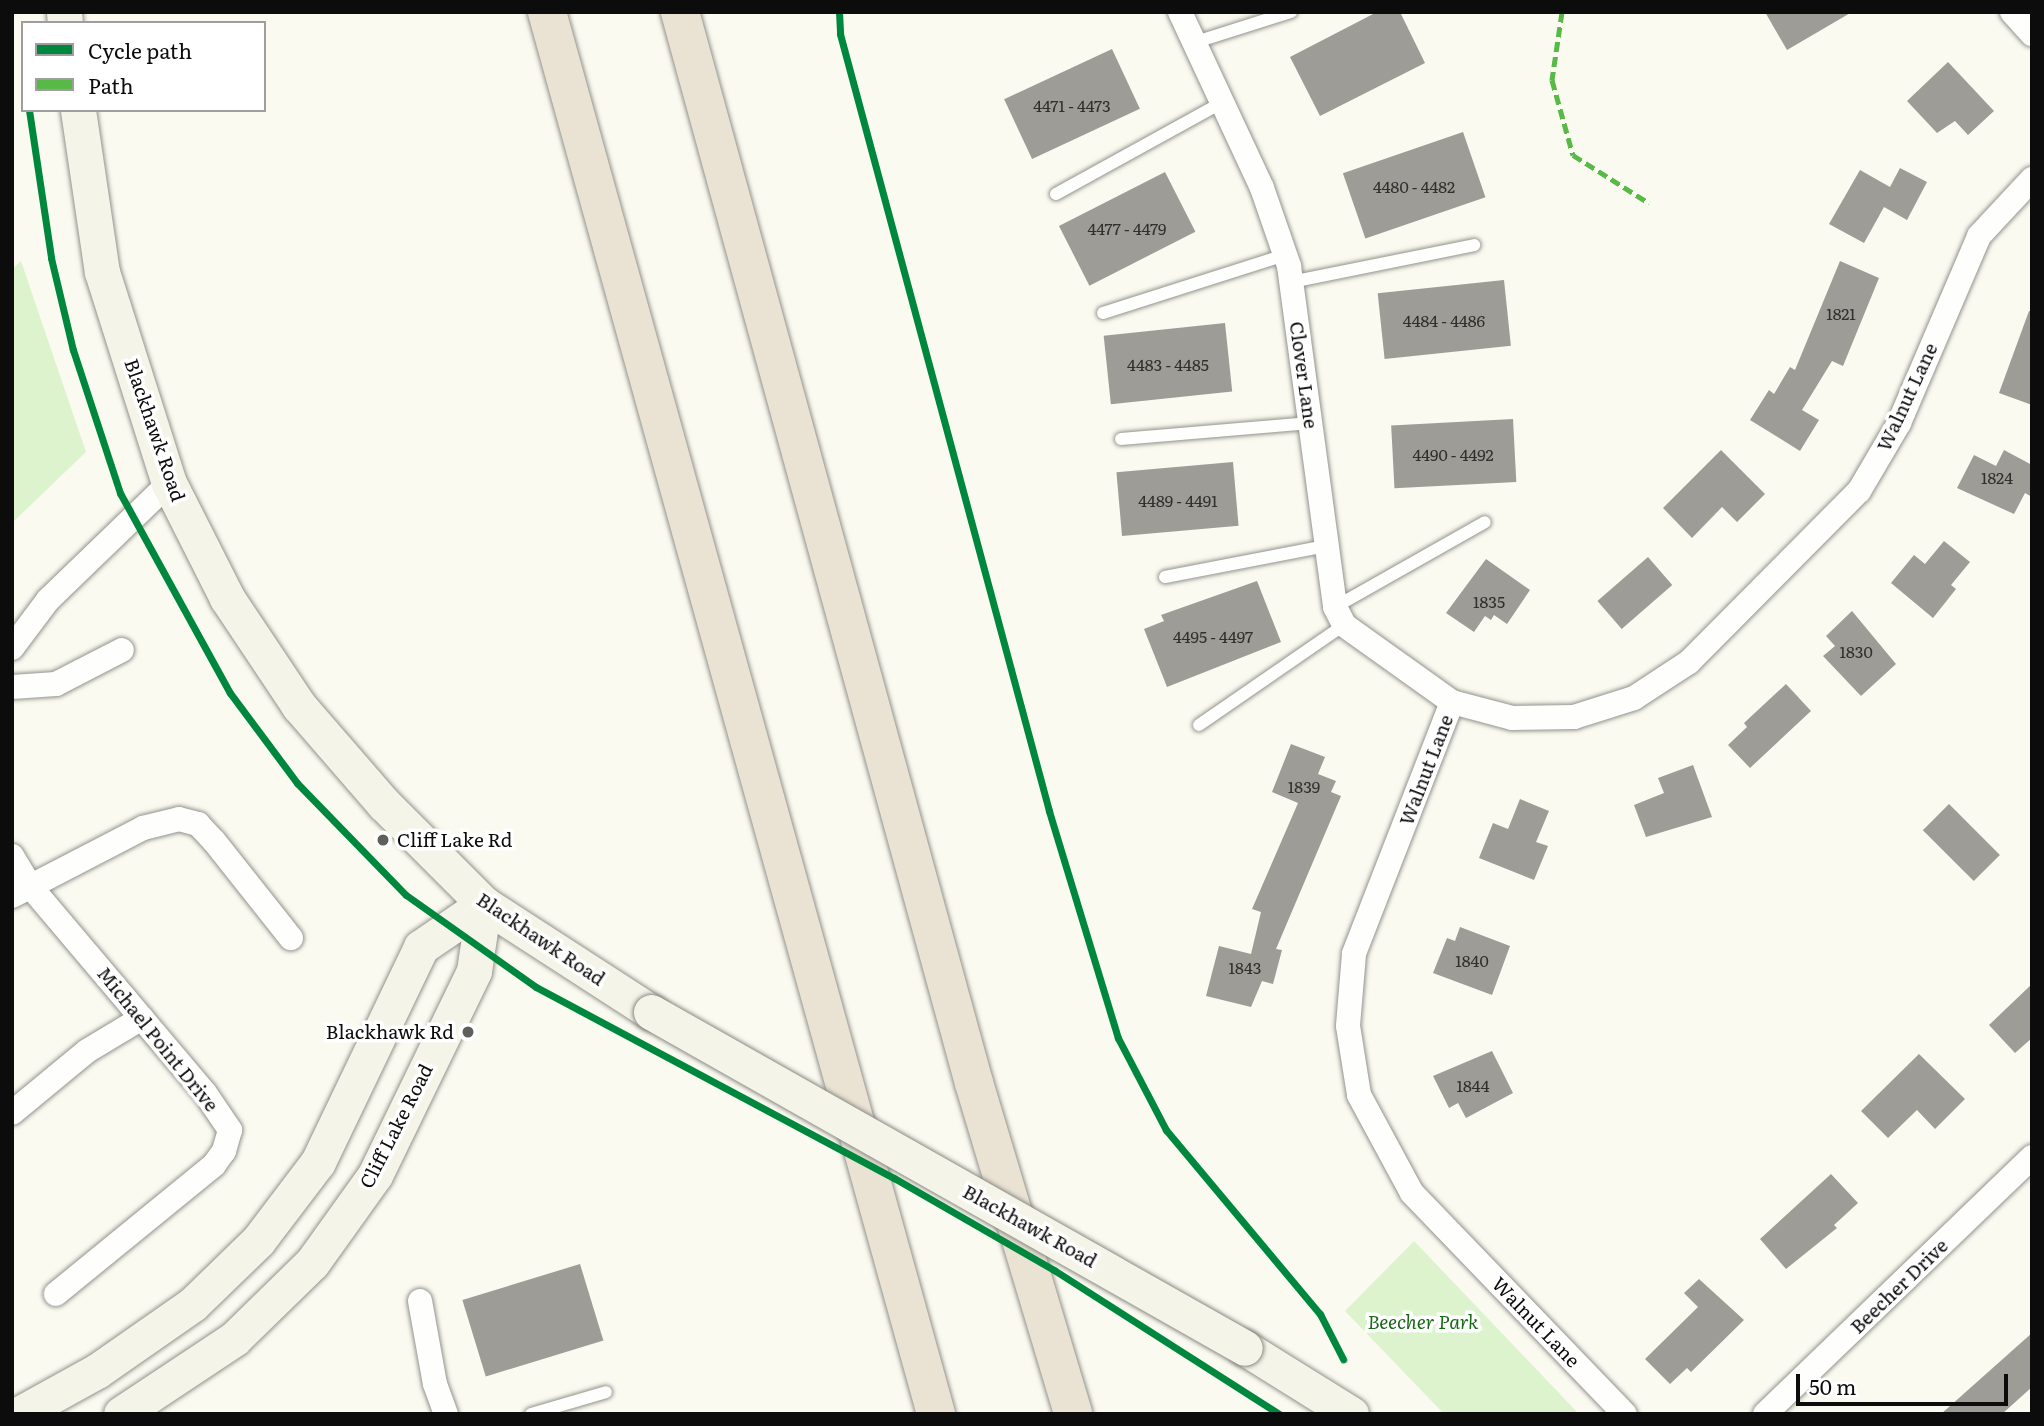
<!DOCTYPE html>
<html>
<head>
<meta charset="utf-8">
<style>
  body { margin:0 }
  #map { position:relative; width:2044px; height:1426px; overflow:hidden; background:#fafaf0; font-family:Literata,serif }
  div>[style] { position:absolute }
  .green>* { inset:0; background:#ddf3cd }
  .building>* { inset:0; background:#9d9c96; transform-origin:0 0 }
  .roads { filter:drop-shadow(0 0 2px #93938f) drop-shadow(0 0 2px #93938f) }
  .lane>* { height:12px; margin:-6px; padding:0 6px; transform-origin:6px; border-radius:6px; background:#fefefd }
  .street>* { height:24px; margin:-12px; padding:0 12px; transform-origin:12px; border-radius:12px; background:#fefefd }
  .secondary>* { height:35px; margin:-17.5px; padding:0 17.5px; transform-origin:17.5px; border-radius:17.5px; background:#f4f4e8 }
  .highway>* { height:38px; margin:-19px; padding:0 19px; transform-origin:19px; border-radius:19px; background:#eae2d3 }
  .bridges { filter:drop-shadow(0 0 2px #8a8a85) drop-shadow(0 0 2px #8a8a85) }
  .secondary-bridge>* { height:35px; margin:-17.5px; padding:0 17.5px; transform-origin:17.5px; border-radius:17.5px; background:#f4f4e8 }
  .quiet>* { height:5px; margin-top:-2.5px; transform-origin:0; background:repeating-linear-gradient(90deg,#58b947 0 10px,transparent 0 15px) }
  .cycleway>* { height:7px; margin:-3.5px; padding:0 3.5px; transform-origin:3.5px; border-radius:3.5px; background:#00873e }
  .dots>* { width:19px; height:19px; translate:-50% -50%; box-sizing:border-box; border:4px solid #fff; border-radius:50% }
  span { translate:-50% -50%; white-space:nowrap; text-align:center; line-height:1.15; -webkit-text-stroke:7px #fff; paint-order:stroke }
  .number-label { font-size:16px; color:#30302e }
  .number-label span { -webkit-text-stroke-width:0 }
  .street-label { font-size:19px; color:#0c0c0c }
  .poi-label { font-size:19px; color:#0c0c0c }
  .left { translate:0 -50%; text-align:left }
  .right { translate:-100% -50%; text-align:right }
  .park-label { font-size:19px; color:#196917; font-style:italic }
  .frame { position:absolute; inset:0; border:14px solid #0c0c0c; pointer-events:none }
  .legend { position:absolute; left:21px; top:21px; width:245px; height:91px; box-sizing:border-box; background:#fff; border:2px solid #9e9e9e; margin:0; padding:9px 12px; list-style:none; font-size:21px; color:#0c0c0c }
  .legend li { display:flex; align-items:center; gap:14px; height:35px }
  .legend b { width:35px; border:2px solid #9e9e9e }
  .scale { position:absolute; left:1796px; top:1374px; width:212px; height:32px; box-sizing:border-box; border:4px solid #0c0c0c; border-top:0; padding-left:9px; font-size:21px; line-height:24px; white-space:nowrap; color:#0c0c0c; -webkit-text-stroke:5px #fff; paint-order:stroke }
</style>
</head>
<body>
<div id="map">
  <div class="green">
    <i style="clip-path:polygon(21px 261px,86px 452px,12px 523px,12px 269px)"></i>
    <i style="clip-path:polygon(1414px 1241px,1579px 1414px,1444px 1414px,1345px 1311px)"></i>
  </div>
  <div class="building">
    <i style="clip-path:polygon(1377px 12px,1400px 12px,1425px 63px,1320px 116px,1290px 57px)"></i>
    <i style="clip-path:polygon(1765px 12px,1852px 12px,1787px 50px)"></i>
    <i style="left:1112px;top:49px;width:66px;height:119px;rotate:65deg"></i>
    <i style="clip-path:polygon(1948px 62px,1994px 111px,1968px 135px,1955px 121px,1937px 133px,1907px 101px)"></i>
    <i style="left:1463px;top:132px;width:69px;height:127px;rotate:71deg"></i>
    <i style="clip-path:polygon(1900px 168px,1927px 182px,1907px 220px,1884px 207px,1864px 243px,1829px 224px,1860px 170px,1890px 187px)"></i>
    <i style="left:1165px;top:172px;width:67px;height:119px;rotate:63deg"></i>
    <i style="clip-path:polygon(1840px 261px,1879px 278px,1843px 366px,1832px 361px,1802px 410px,1819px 420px,1800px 451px,1750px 420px,1769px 390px,1774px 394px,1790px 367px,1795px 370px)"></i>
    <i style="left:1504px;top:280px;width:66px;height:127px;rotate:84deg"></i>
    <i style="clip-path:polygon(2029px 311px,2032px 312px,2032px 405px,1999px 393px)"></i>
    <i style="left:1225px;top:323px;width:69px;height:122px;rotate:84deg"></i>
    <i style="left:1513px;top:419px;width:63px;height:122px;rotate:87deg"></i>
    <i style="clip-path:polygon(1721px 450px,1765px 494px,1737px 522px,1722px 507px,1692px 538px,1663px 508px)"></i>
    <i style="clip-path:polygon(2004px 450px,2032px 465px,2032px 497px,2025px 493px,2014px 514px,1957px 488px,1974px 455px,1996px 466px)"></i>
    <i style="left:1233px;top:462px;width:64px;height:117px;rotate:85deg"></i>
    <i style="clip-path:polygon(1944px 541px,1970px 562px,1951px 585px,1956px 589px,1933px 618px,1891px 583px,1914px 555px,1925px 564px)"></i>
    <i style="left:1648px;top:557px;width:37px;height:67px;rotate:49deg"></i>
    <i style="clip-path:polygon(1486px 559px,1530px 590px,1507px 624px,1494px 615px,1491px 620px,1485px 616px,1474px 632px,1446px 613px)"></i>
    <i style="clip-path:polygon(1257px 581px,1281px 642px,1167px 687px,1144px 629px,1164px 621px,1161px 615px)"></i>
    <i style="clip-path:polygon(1852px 611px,1896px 664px,1861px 696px,1823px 656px,1835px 646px,1826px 636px)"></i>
    <i style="clip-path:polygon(1786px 684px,1811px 711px,1750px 768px,1728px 745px,1747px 727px,1744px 723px)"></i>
    <i style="clip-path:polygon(1291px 744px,1325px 757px,1318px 774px,1336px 781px,1331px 792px,1341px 796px,1276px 949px,1282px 950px,1273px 984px,1262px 981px,1251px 1007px,1206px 996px,1219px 946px,1251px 954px,1261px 912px,1252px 909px,1298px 803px,1272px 792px)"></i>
    <i style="clip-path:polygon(1693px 765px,1712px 817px,1646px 837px,1634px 805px,1664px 793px,1658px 778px)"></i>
    <i style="clip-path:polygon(1520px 799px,1549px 811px,1536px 842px,1548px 846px,1534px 880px,1479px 858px,1493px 823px,1508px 829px)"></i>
    <i style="left:1949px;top:804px;width:72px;height:37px;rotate:45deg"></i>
    <i style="clip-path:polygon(1460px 927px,1510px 946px,1492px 995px,1433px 973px,1447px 938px,1455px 941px)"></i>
    <i style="clip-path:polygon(2032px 984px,2032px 1038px,2015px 1053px,1989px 1025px)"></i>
    <i style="clip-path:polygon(1492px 1051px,1513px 1093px,1466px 1118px,1458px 1103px,1449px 1108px,1433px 1076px)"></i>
    <i style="clip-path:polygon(1919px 1054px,1965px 1099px,1935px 1129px,1917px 1110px,1888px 1138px,1861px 1111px)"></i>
    <i style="clip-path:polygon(1831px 1174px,1858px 1203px,1834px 1225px,1837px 1228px,1786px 1269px,1760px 1239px)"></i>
    <i style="left:580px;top:1264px;width:80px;height:123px;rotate:73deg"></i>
    <i style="clip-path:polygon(1699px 1279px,1744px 1320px,1691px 1372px,1687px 1368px,1670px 1384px,1645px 1359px,1698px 1307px,1684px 1293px)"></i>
    <i style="clip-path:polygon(2032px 1333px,2032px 1387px,2002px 1414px,1941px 1414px)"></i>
  </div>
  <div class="roads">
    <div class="lane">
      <i style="left:1193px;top:43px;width:103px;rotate:-17.6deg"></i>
      <i style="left:1056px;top:194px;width:188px;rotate:-28.9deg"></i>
      <i style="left:1291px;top:282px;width:187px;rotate:-11.4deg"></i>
      <i style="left:1103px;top:313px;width:191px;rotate:-17.7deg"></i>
      <i style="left:1121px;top:439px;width:190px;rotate:-4.8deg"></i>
      <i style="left:1165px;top:577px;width:164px;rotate:-10.9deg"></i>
      <i style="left:1335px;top:607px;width:172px;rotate:-29.5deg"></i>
      <i style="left:1199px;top:725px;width:176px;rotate:-34.6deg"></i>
      <i style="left:531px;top:1414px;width:78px;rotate:-16.3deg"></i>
    </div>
    <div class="street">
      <i style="left:1180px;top:12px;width:194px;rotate:65deg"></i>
      <i style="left:1262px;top:188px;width:83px;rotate:70.9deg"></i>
      <i style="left:1289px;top:266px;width:344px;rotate:82.3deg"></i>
      <i style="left:1335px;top:607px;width:20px;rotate:63deg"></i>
      <i style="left:1344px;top:625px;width:133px;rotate:35.5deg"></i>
      <i style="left:1452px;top:702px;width:62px;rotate:14.9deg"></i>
      <i style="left:1512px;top:718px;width:62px;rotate:-0.9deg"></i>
      <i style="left:1574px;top:717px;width:63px;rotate:-17.6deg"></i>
      <i style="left:1634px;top:698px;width:66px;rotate:-33.2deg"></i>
      <i style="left:1689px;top:662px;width:241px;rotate:-45.2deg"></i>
      <i style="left:1859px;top:491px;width:79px;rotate:-59.5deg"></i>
      <i style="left:1899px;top:423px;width:203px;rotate:-66.8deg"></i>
      <i style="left:1979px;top:236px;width:78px;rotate:-47.1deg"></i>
      <i style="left:2012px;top:12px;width:30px;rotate:48deg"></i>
      <i style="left:12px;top:648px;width:60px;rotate:-53.1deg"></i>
      <i style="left:48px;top:600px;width:168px;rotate:-44deg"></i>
      <i style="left:12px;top:687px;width:44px;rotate:-3.9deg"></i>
      <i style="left:56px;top:684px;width:74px;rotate:-27.3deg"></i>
      <i style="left:1452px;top:702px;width:270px;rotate:111.3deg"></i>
      <i style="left:1354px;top:954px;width:72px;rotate:94.8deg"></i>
      <i style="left:1348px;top:1026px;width:70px;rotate:80.9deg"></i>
      <i style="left:1359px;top:1095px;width:111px;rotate:61.6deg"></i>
      <i style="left:1412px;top:1193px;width:307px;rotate:46.1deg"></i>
      <i style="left:12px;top:856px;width:35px;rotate:59deg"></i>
      <i style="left:30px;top:886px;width:271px;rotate:49.8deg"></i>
      <i style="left:205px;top:1093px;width:45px;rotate:56deg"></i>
      <i style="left:230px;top:1130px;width:22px;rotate:106deg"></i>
      <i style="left:224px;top:1151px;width:17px;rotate:126deg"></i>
      <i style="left:214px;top:1165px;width:204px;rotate:140.8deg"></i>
      <i style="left:12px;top:896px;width:148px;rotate:-27.4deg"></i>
      <i style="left:143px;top:828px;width:37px;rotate:-14deg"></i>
      <i style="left:179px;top:819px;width:20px;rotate:15deg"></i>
      <i style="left:198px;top:824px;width:23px;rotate:47deg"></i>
      <i style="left:214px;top:841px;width:124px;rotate:51.6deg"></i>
      <i style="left:12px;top:1113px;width:97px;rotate:-39.6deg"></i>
      <i style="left:87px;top:1051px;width:64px;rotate:-31deg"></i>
      <i style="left:420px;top:1301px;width:84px;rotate:79.8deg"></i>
      <i style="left:435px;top:1384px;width:32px;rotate:70deg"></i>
      <i style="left:1765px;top:1414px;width:371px;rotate:-43.9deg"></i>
    </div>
    <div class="secondary">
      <i style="left:64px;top:12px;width:11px;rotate:85deg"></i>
      <i style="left:78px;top:110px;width:164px;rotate:81.6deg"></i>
      <i style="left:102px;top:272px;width:221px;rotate:72.4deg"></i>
      <i style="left:169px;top:483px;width:129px;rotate:63.2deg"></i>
      <i style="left:227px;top:598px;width:130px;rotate:56.3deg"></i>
      <i style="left:299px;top:706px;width:130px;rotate:49.1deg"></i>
      <i style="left:384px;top:804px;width:141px;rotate:45deg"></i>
      <i style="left:484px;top:904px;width:199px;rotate:32.9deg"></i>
      <i style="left:1245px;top:1348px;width:125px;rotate:31.9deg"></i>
      <i style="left:19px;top:1414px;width:89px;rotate:-28.9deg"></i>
      <i style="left:97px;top:1371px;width:117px;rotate:-34.9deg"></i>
      <i style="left:193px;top:1304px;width:91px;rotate:-44.1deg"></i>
      <i style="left:258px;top:1241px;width:99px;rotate:-52.8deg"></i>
      <i style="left:318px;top:1162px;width:238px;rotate:-64.4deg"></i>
      <i style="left:421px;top:947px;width:76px;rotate:-34.3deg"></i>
      <i style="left:121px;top:1414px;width:136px;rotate:-33.6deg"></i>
      <i style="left:234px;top:1339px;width:109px;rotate:-44.3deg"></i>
      <i style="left:312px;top:1263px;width:108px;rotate:-54.4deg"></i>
      <i style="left:375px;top:1175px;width:227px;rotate:-64.1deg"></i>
      <i style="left:474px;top:971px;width:68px;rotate:-81.5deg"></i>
    </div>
    <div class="highway">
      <i style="left:547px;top:12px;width:1455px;rotate:74.49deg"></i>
      <i style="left:680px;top:12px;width:1111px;rotate:74.65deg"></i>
      <i style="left:974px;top:1083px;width:345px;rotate:73.3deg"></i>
    </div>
  </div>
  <div class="bridges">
    <div class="secondary-bridge">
      <i style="left:651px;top:1012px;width:682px;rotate:29.49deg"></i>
    </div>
  </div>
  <div class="quiet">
    <i style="left:1562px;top:12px;width:69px;rotate:98.4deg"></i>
    <i style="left:1552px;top:80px;width:78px;rotate:74.4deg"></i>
    <i style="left:1573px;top:155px;width:90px;rotate:32.3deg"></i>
  </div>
  <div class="cycleway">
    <i style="left:839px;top:12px;width:22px;rotate:87deg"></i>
    <i style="left:840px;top:34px;width:805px;rotate:74.94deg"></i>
    <i style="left:1049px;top:811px;width:237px;rotate:73.1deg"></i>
    <i style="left:1118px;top:1038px;width:104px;rotate:62.4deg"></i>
    <i style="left:1166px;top:1130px;width:240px;rotate:50.1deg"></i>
    <i style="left:1320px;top:1314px;width:51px;rotate:62.9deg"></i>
    <i style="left:29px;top:110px;width:150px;rotate:81.5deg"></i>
    <i style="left:51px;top:258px;width:95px;rotate:76.6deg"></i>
    <i style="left:73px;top:350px;width:151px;rotate:71.8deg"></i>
    <i style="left:120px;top:493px;width:228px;rotate:61.2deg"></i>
    <i style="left:230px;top:693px;width:112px;rotate:53.3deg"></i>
    <i style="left:297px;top:783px;width:156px;rotate:45.8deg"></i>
    <i style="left:406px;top:895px;width:159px;rotate:35.3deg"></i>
    <i style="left:536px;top:987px;width:406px;rotate:28.1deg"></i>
    <i style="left:894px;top:1178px;width:185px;rotate:29.9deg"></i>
    <i style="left:1054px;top:1270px;width:267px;rotate:32.6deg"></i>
  </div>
  <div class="dots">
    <i style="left:383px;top:840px;background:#5f5f5c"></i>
    <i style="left:468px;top:1032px;background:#5f5f5c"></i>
  </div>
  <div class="number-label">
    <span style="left:1072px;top:105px">4471 - 4473</span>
    <span style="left:1414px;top:186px">4480 - 4482</span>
    <span style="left:1127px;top:228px">4477 - 4479</span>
    <span style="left:1841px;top:313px">1821</span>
    <span style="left:1444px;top:320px">4484 - 4486</span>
    <span style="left:1168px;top:364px">4483 - 4485</span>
    <span style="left:1453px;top:454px">4490 - 4492</span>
    <span style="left:1997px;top:477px">1824</span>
    <span style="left:1178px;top:500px">4489 - 4491</span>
    <span style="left:1489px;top:601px">1835</span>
    <span style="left:1213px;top:636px">4495 - 4497</span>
    <span style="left:1856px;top:651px">1830</span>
    <span style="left:1304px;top:786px">1839</span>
    <span style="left:1472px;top:960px">1840</span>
    <span style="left:1245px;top:967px">1843</span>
    <span style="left:1473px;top:1085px">1844</span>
  </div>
  <div class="street-label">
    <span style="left:1304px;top:375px;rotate:82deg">Clover Lane</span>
    <span style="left:1907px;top:397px;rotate:-65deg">Walnut Lane</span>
    <span style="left:155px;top:430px;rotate:71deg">Blackhawk Road</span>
    <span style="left:1426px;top:770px;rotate:-69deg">Walnut Lane</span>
    <span style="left:541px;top:939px;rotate:34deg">Blackhawk Road</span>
    <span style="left:158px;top:1039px;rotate:51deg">Michael Point Drive</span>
    <span style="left:396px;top:1126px;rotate:-63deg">Cliff Lake Road</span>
    <span style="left:1030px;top:1226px;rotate:29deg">Blackhawk Road</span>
    <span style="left:1899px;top:1286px;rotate:-44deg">Beecher Drive</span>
    <span style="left:1536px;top:1322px;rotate:46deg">Walnut Lane</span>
  </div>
  <div class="poi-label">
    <span class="left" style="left:397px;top:840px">Cliff Lake Rd</span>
    <span class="right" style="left:454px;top:1032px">Blackhawk Rd</span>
  </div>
  <div class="park-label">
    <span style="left:1423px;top:1322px">Beecher Park</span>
  </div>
  <div class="frame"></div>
  <ul class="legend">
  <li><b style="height:9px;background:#00873e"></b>Cycle path</li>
  <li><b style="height:9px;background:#58b947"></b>Path</li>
  </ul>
  <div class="scale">50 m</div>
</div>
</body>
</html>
